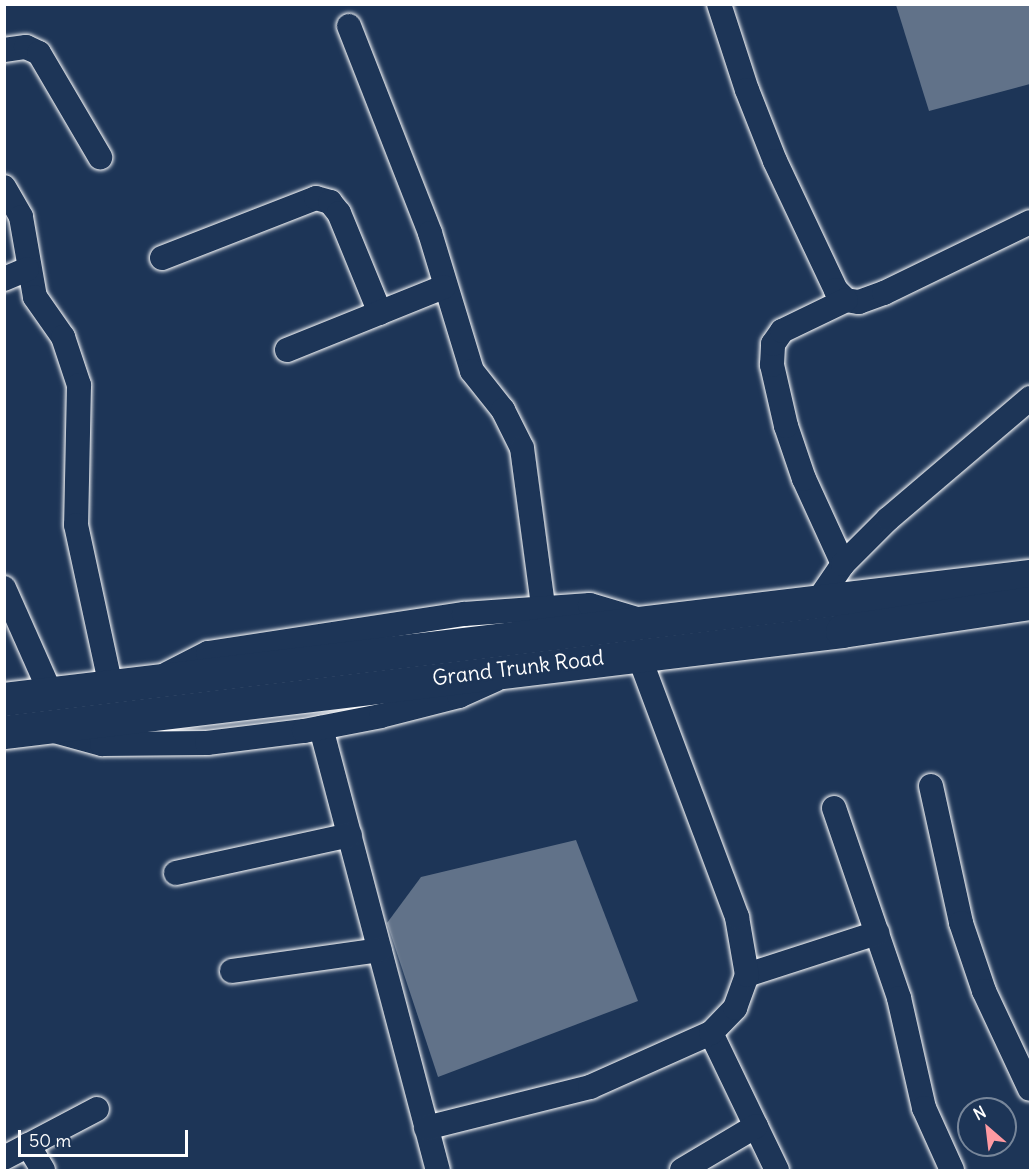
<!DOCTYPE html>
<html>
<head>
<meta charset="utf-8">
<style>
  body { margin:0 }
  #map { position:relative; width:1035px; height:1175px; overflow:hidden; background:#1d3557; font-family:Delius,sans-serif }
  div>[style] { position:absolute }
  .water>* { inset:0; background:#617289 }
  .roads { filter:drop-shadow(0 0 2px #fff) drop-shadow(0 0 2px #fff) }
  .minor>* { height:24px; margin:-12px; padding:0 12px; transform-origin:12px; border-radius:12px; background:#1d3557 }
  .highway>* { height:33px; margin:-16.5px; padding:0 16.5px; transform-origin:16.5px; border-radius:16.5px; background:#1d3557 }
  span { translate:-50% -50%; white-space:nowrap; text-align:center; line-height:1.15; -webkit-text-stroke:4.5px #1d3557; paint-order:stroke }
  .street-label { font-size:21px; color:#fff }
  .frame { position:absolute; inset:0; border:6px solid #fff; pointer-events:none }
  .north { position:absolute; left:957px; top:1097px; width:60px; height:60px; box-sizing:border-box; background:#1d3557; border:2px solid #77869a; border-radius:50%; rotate:332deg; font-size:16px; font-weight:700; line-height:24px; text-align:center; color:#fff }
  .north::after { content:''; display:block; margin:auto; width:21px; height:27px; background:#ff9aa2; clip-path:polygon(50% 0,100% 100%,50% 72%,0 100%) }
  .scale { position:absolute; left:18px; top:1130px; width:170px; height:27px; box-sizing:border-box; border:3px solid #fff; border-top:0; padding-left:8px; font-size:18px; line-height:21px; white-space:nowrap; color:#fff; -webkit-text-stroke:4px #1d3557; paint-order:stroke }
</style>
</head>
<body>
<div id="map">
  <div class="water">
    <i style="clip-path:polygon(896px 5px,1030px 5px,1030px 84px,929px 111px)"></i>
    <i style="clip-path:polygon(576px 840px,638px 1001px,438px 1077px,387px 923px,421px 877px)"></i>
  </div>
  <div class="roads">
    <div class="minor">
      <i style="left:719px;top:4px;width:90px;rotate:72deg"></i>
      <i style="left:747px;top:90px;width:76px;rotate:68.5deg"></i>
      <i style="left:775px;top:161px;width:143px;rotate:64.7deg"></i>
      <i style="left:836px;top:290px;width:14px;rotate:45deg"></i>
      <i style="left:846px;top:300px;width:13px;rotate:9deg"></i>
      <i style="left:859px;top:302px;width:27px;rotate:-20deg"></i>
      <i style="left:884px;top:293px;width:162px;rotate:-25.9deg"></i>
      <i style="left:349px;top:26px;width:222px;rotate:68.6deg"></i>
      <i style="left:430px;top:233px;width:144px;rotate:73.1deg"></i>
      <i style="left:472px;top:371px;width:50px;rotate:51.5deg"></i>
      <i style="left:503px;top:410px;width:42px;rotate:63.4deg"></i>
      <i style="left:522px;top:448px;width:159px;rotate:82.4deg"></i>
      <i style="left:4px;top:50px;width:22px;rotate:-8deg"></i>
      <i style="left:26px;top:47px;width:14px;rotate:25deg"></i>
      <i style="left:39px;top:53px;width:121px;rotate:59.6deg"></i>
      <i style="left:4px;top:187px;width:34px;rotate:60deg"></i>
      <i style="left:21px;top:217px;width:81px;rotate:80.1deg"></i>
      <i style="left:35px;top:297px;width:49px;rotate:55deg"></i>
      <i style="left:63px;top:337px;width:51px;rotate:71.6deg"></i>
      <i style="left:79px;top:385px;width:140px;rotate:91.2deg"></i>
      <i style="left:76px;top:525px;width:166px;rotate:77.8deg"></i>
      <i style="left:162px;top:258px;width:165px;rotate:-21.3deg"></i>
      <i style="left:316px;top:198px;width:15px;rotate:16deg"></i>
      <i style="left:330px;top:202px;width:14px;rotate:51deg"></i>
      <i style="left:339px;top:213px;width:108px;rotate:67.7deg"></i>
      <i style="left:4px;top:279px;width:25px;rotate:-23deg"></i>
      <i style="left:287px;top:350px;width:169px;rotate:-21.9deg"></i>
      <i style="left:843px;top:564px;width:94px;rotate:-114.6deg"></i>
      <i style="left:804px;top:479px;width:56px;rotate:-108.8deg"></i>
      <i style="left:786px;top:426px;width:63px;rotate:-102.9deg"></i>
      <i style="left:772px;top:365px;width:21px;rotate:-87deg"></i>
      <i style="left:773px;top:344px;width:16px;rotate:-55deg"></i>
      <i style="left:782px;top:331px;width:71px;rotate:-25.8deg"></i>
      <i style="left:4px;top:588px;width:114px;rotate:66.1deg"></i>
      <i style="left:817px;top:602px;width:46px;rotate:-55.6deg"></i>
      <i style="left:843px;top:564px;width:64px;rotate:-45deg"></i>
      <i style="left:888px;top:519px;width:187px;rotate:-40.4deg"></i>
      <i style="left:167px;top:674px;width:46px;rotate:-27.1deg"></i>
      <i style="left:208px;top:653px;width:259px;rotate:-8.7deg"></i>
      <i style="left:464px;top:614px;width:126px;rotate:-4.1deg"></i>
      <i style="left:590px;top:605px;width:49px;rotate:16.6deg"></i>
      <i style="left:321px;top:728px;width:457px;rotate:75.2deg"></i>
      <i style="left:54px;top:731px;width:50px;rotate:15.2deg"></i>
      <i style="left:102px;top:744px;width:105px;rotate:-0.5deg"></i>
      <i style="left:207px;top:743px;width:98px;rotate:-7.1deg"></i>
      <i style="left:304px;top:731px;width:78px;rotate:-11deg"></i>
      <i style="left:381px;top:716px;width:81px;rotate:-14.4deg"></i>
      <i style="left:459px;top:696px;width:39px;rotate:-24deg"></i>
      <i style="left:931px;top:786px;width:140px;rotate:77.6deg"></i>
      <i style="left:961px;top:923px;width:72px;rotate:71.3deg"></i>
      <i style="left:984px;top:991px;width:108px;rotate:64.9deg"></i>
      <i style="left:834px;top:808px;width:201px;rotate:71.1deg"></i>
      <i style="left:899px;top:998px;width:113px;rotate:77.2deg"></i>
      <i style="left:924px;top:1108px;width:68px;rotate:65.7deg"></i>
      <i style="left:176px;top:873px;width:178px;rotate:-12.3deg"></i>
      <i style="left:232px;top:971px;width:149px;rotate:-8.1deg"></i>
      <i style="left:747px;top:975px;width:137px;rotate:-17.9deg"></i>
      <i style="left:711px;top:1033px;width:152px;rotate:64.3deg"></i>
      <i style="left:426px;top:1128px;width:169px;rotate:-14deg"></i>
      <i style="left:590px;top:1087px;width:133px;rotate:-24.1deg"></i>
      <i style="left:711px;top:1033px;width:35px;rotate:-46deg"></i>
      <i style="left:735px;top:1008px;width:35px;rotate:-70deg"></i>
      <i style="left:747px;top:975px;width:59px;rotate:-99.8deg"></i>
      <i style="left:737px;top:917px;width:282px;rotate:-110.6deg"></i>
      <i style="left:28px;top:1145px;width:29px;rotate:59deg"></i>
      <i style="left:4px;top:1158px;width:105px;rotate:-27.8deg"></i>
      <i style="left:682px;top:1170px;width:86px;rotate:-30.7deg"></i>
    </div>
    <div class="highway">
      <i style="left:4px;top:699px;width:1033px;rotate:-6.84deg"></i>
      <i style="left:4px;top:732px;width:844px;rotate:-6.87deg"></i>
      <i style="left:842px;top:631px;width:190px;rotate:-8.5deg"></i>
    </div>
  </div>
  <div class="street-label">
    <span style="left:518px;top:668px;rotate:-7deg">Grand Trunk Road</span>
  </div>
  <div class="frame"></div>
  <div class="north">N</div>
  <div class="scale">50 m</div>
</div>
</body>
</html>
